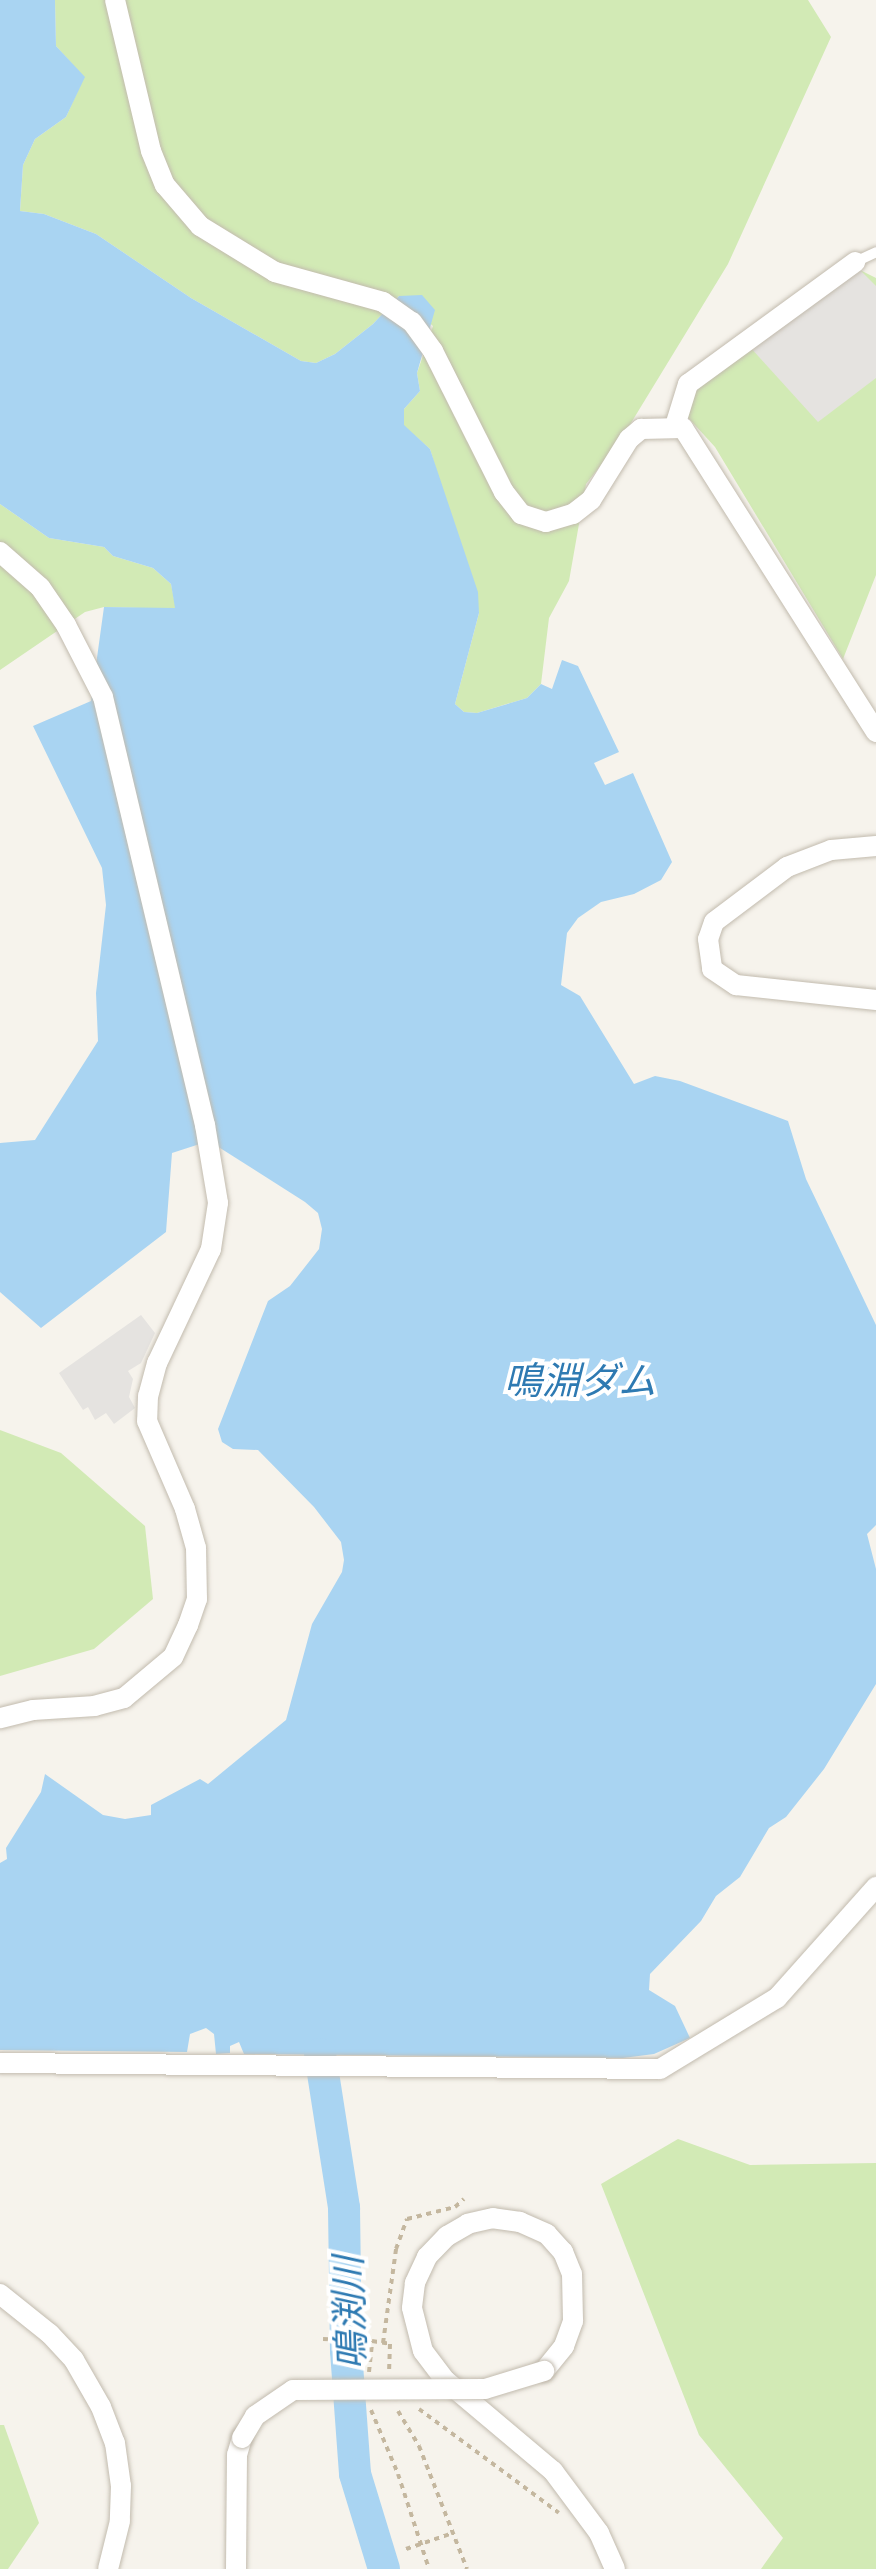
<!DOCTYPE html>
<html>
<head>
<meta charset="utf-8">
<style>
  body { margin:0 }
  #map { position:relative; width:876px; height:2569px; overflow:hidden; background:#f6f3ec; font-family:"Exo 2","Noto Sans JP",sans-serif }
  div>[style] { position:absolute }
  .green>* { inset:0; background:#d2eab5 }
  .parking>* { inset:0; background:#e5e3e0 }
  .water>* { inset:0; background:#a9d4f2 }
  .river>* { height:32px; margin:-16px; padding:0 16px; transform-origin:16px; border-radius:16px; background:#a9d4f2 }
  .path>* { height:4px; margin-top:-2px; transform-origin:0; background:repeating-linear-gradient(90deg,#c4b79f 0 5px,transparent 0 10px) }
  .roads { filter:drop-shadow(0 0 2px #c2bbae) drop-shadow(0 0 2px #c2bbae) }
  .service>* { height:10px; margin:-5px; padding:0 5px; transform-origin:5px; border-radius:5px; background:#fff }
  .minor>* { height:20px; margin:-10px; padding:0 10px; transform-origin:10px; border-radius:10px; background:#fff }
  .bridges { filter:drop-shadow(0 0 2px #c2bbae) drop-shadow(0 0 2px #c2bbae) }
  .minor-bridge>* { height:20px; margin:-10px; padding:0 10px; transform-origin:10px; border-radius:10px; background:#fff }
  span { translate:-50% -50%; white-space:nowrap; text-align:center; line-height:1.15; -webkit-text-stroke:8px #fff; paint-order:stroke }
  .water-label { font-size:38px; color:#2e7ab2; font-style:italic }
</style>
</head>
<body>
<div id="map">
  <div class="green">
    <i style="clip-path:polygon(55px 0,808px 0,831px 37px,728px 264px,620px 441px,586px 484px,569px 581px,549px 618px,541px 684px,527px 698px,477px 713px,464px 712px,455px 704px,479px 613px,430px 449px,404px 426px,404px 409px,420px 391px,417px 373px,433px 326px,399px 296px,373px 324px,335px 354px,316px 363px,301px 361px,191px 298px,96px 234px,44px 214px,20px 211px,23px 165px,35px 139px,66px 117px,84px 77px,56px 46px)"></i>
    <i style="clip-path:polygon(860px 270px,876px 278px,876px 575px,843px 659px,715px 447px,683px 412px,687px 396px)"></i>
    <i style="clip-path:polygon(0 504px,49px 538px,104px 547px,113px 556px,153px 568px,171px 584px,176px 609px,104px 607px,85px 612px,0 670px)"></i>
    <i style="clip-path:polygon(0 1430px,61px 1453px,145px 1526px,153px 1599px,94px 1649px,0 1676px)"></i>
    <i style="clip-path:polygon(678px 2139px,750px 2165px,876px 2163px,876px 2569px,761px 2569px,783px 2538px,699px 2435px,601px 2184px)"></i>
    <i style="clip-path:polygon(0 2425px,4px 2425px,39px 2523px,8px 2569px,0 2569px)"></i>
  </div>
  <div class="parking">
    <i style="clip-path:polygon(860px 270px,876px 286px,876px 378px,818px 422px,750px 347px)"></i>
    <i style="clip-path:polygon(141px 1315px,155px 1333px,141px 1363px,128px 1371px,133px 1379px,129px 1397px,135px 1408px,114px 1424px,106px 1413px,95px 1420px,88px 1407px,83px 1410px,59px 1373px)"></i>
  </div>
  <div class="water">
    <i style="clip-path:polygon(0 0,55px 0,56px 46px,85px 77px,66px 117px,35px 139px,23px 165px,20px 211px,44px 214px,96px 234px,191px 298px,301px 361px,316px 363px,335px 354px,373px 324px,399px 296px,422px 295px,435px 310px,417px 373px,420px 391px,404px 409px,404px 425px,430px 449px,478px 592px,479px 613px,455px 704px,464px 712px,477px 713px,504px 705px,527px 698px,541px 684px,552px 689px,562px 660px,578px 666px,619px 752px,594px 763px,605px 785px,633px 773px,672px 862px,661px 880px,634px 894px,601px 902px,578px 918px,567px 933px,561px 985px,580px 996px,634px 1084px,655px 1076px,680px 1081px,788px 1121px,806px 1179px,876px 1325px,876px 1525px,867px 1534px,876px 1569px,876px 1684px,824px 1769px,786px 1817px,769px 1828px,740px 1877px,716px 1896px,701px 1921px,650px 1974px,649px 1990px,675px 2006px,690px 2038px,654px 2054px,623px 2058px,244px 2054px,239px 2042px,230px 2046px,230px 2053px,216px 2054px,214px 2034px,206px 2028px,190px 2034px,187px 2052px,0 2050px,0 1863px,7px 1859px,6px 1848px,41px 1792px,45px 1774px,103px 1815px,125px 1819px,151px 1815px,151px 1805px,200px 1779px,208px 1784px,286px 1720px,312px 1624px,342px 1572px,344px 1560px,341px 1542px,314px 1507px,258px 1450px,233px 1449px,222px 1442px,218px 1429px,268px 1301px,290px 1286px,319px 1249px,322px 1229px,318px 1213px,305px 1202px,209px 1141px,172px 1153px,166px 1232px,41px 1328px,0 1292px,0 1143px,35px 1140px,98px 1041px,96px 993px,106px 905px,102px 868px,33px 726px,91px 701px,104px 607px,175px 608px,171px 584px,153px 568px,113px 556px,104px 547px,49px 538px,0 504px)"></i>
  </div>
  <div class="river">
    <i style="left:320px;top:2054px;width:156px;rotate:81.1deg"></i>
    <i style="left:344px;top:2208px;width:143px;rotate:89.2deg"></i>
    <i style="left:346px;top:2351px;width:123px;rotate:85.8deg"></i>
    <i style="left:355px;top:2474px;width:99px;rotate:73deg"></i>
  </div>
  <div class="path">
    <i style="left:323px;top:2339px;width:49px;rotate:2.3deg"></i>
    <i style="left:383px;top:2343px;width:95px;rotate:-82.1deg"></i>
    <i style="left:396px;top:2249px;width:32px;rotate:-70deg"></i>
    <i style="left:407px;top:2219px;width:49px;rotate:-14deg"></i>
    <i style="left:455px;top:2207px;width:12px;rotate:-42deg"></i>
    <i style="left:369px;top:2372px;width:31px;rotate:-84deg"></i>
    <i style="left:372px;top:2341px;width:18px;rotate:9deg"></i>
    <i style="left:390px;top:2344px;width:26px;rotate:92deg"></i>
    <i style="left:419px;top:2409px;width:174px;rotate:36.6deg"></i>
    <i style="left:371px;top:2410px;width:69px;rotate:67.1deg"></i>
    <i style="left:398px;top:2474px;width:100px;rotate:71.9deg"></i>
    <i style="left:398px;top:2411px;width:41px;rotate:59deg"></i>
    <i style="left:419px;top:2446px;width:132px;rotate:68.7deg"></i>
    <i style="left:406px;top:2549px;width:50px;rotate:-18.8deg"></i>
  </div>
  <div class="roads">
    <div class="service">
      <i style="left:855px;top:262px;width:23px;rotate:-25deg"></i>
    </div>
    <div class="minor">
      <i style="left:115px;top:0;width:155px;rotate:76.6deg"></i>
      <i style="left:151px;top:151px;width:37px;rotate:68deg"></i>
      <i style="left:165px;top:185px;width:54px;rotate:49.5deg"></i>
      <i style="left:200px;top:226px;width:88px;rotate:31.5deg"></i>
      <i style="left:275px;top:272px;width:112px;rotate:15.5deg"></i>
      <i style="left:383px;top:302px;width:35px;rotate:35deg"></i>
      <i style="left:412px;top:322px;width:36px;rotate:54deg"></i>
      <i style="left:433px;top:351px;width:158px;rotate:63.3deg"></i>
      <i style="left:504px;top:492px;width:28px;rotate:52deg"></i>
      <i style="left:521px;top:514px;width:26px;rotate:18deg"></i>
      <i style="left:546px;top:522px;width:28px;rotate:-17deg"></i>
      <i style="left:573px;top:514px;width:23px;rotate:-38deg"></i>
      <i style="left:591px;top:500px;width:72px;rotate:-58.1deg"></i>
      <i style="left:629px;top:439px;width:16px;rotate:-40deg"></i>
      <i style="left:641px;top:429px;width:42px;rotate:-1.4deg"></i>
      <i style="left:683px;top:428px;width:360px;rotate:57.6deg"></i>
      <i style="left:675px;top:426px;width:44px;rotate:-72.8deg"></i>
      <i style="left:688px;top:384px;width:207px;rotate:-36.1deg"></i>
      <i style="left:0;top:552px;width:53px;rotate:41.2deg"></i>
      <i style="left:40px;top:587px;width:46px;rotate:55.6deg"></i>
      <i style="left:66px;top:625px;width:81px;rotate:62.8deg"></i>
      <i style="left:103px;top:697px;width:440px;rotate:76.6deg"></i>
      <i style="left:205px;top:1125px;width:79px;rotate:80.5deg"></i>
      <i style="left:218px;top:1203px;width:47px;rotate:98.7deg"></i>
      <i style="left:211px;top:1249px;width:126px;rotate:115.3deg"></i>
      <i style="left:157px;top:1363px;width:34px;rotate:105deg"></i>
      <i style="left:148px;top:1396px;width:25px;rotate:92deg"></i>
      <i style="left:147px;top:1421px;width:96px;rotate:66.6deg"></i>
      <i style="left:185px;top:1509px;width:41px;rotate:74.2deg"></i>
      <i style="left:196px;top:1548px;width:51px;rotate:88.9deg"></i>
      <i style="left:197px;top:1599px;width:28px;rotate:109deg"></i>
      <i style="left:188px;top:1625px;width:35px;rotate:115deg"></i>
      <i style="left:173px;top:1657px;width:64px;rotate:140.1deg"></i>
      <i style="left:124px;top:1698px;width:30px;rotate:165deg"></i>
      <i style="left:95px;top:1706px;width:62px;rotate:176.3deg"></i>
      <i style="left:33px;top:1710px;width:34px;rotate:166deg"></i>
      <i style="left:876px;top:846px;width:45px;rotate:174.9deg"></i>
      <i style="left:831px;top:850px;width:47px;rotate:158.9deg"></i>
      <i style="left:787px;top:867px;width:91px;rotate:143deg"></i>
      <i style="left:714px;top:922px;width:18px;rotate:109deg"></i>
      <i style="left:708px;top:939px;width:30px;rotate:82deg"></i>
      <i style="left:712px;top:969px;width:29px;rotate:34deg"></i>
      <i style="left:736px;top:985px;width:141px;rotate:6.1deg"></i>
      <i style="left:0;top:2063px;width:660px;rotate:0.52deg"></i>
      <i style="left:660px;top:2069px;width:137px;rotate:-31.3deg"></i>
      <i style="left:777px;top:1998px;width:149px;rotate:-48.3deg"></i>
      <i style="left:0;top:2294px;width:64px;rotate:38.7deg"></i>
      <i style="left:50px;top:2334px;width:35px;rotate:47deg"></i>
      <i style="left:74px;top:2360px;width:54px;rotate:60.1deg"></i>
      <i style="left:101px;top:2407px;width:39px;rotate:69deg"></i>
      <i style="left:115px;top:2443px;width:43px;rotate:82.1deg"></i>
      <i style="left:121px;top:2486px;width:35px;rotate:92deg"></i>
      <i style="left:120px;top:2521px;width:49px;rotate:104deg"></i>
      <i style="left:544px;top:2371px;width:32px;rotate:-51deg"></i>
      <i style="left:564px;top:2346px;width:27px;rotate:-70deg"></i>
      <i style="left:573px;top:2321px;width:47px;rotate:-91.2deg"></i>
      <i style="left:572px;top:2274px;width:24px;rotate:-112deg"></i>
      <i style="left:563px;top:2252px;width:24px;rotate:-132deg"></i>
      <i style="left:547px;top:2234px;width:30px;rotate:-156deg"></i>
      <i style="left:520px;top:2222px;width:27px;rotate:-172deg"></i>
      <i style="left:493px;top:2218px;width:26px;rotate:167deg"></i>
      <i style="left:468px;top:2224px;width:24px;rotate:150deg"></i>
      <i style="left:447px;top:2236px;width:29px;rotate:134deg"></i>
      <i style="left:427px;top:2257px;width:29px;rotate:115deg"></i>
      <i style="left:415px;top:2283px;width:25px;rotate:97deg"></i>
      <i style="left:412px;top:2308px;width:44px;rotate:75.7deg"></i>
      <i style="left:423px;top:2351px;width:38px;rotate:53deg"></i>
      <i style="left:446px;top:2381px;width:140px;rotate:40.1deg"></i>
      <i style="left:553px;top:2471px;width:77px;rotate:53.4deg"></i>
      <i style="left:599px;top:2533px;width:39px;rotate:66deg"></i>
      <i style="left:236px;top:2569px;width:114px;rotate:-89.5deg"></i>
      <i style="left:237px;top:2455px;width:18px;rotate:-74deg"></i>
    </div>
  </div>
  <div class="bridges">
    <div class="minor-bridge">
      <i style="left:242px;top:2438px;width:26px;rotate:-59deg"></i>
      <i style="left:255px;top:2416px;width:46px;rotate:-34.4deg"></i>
      <i style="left:293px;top:2390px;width:192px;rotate:-0.3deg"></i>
      <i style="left:485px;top:2389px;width:62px;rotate:-17deg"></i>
    </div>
  </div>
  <div class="water-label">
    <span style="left:580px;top:1380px">鳴淵ダム</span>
    <span style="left:349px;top:2313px;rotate:-92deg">鳴渕川</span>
  </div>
</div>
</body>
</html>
